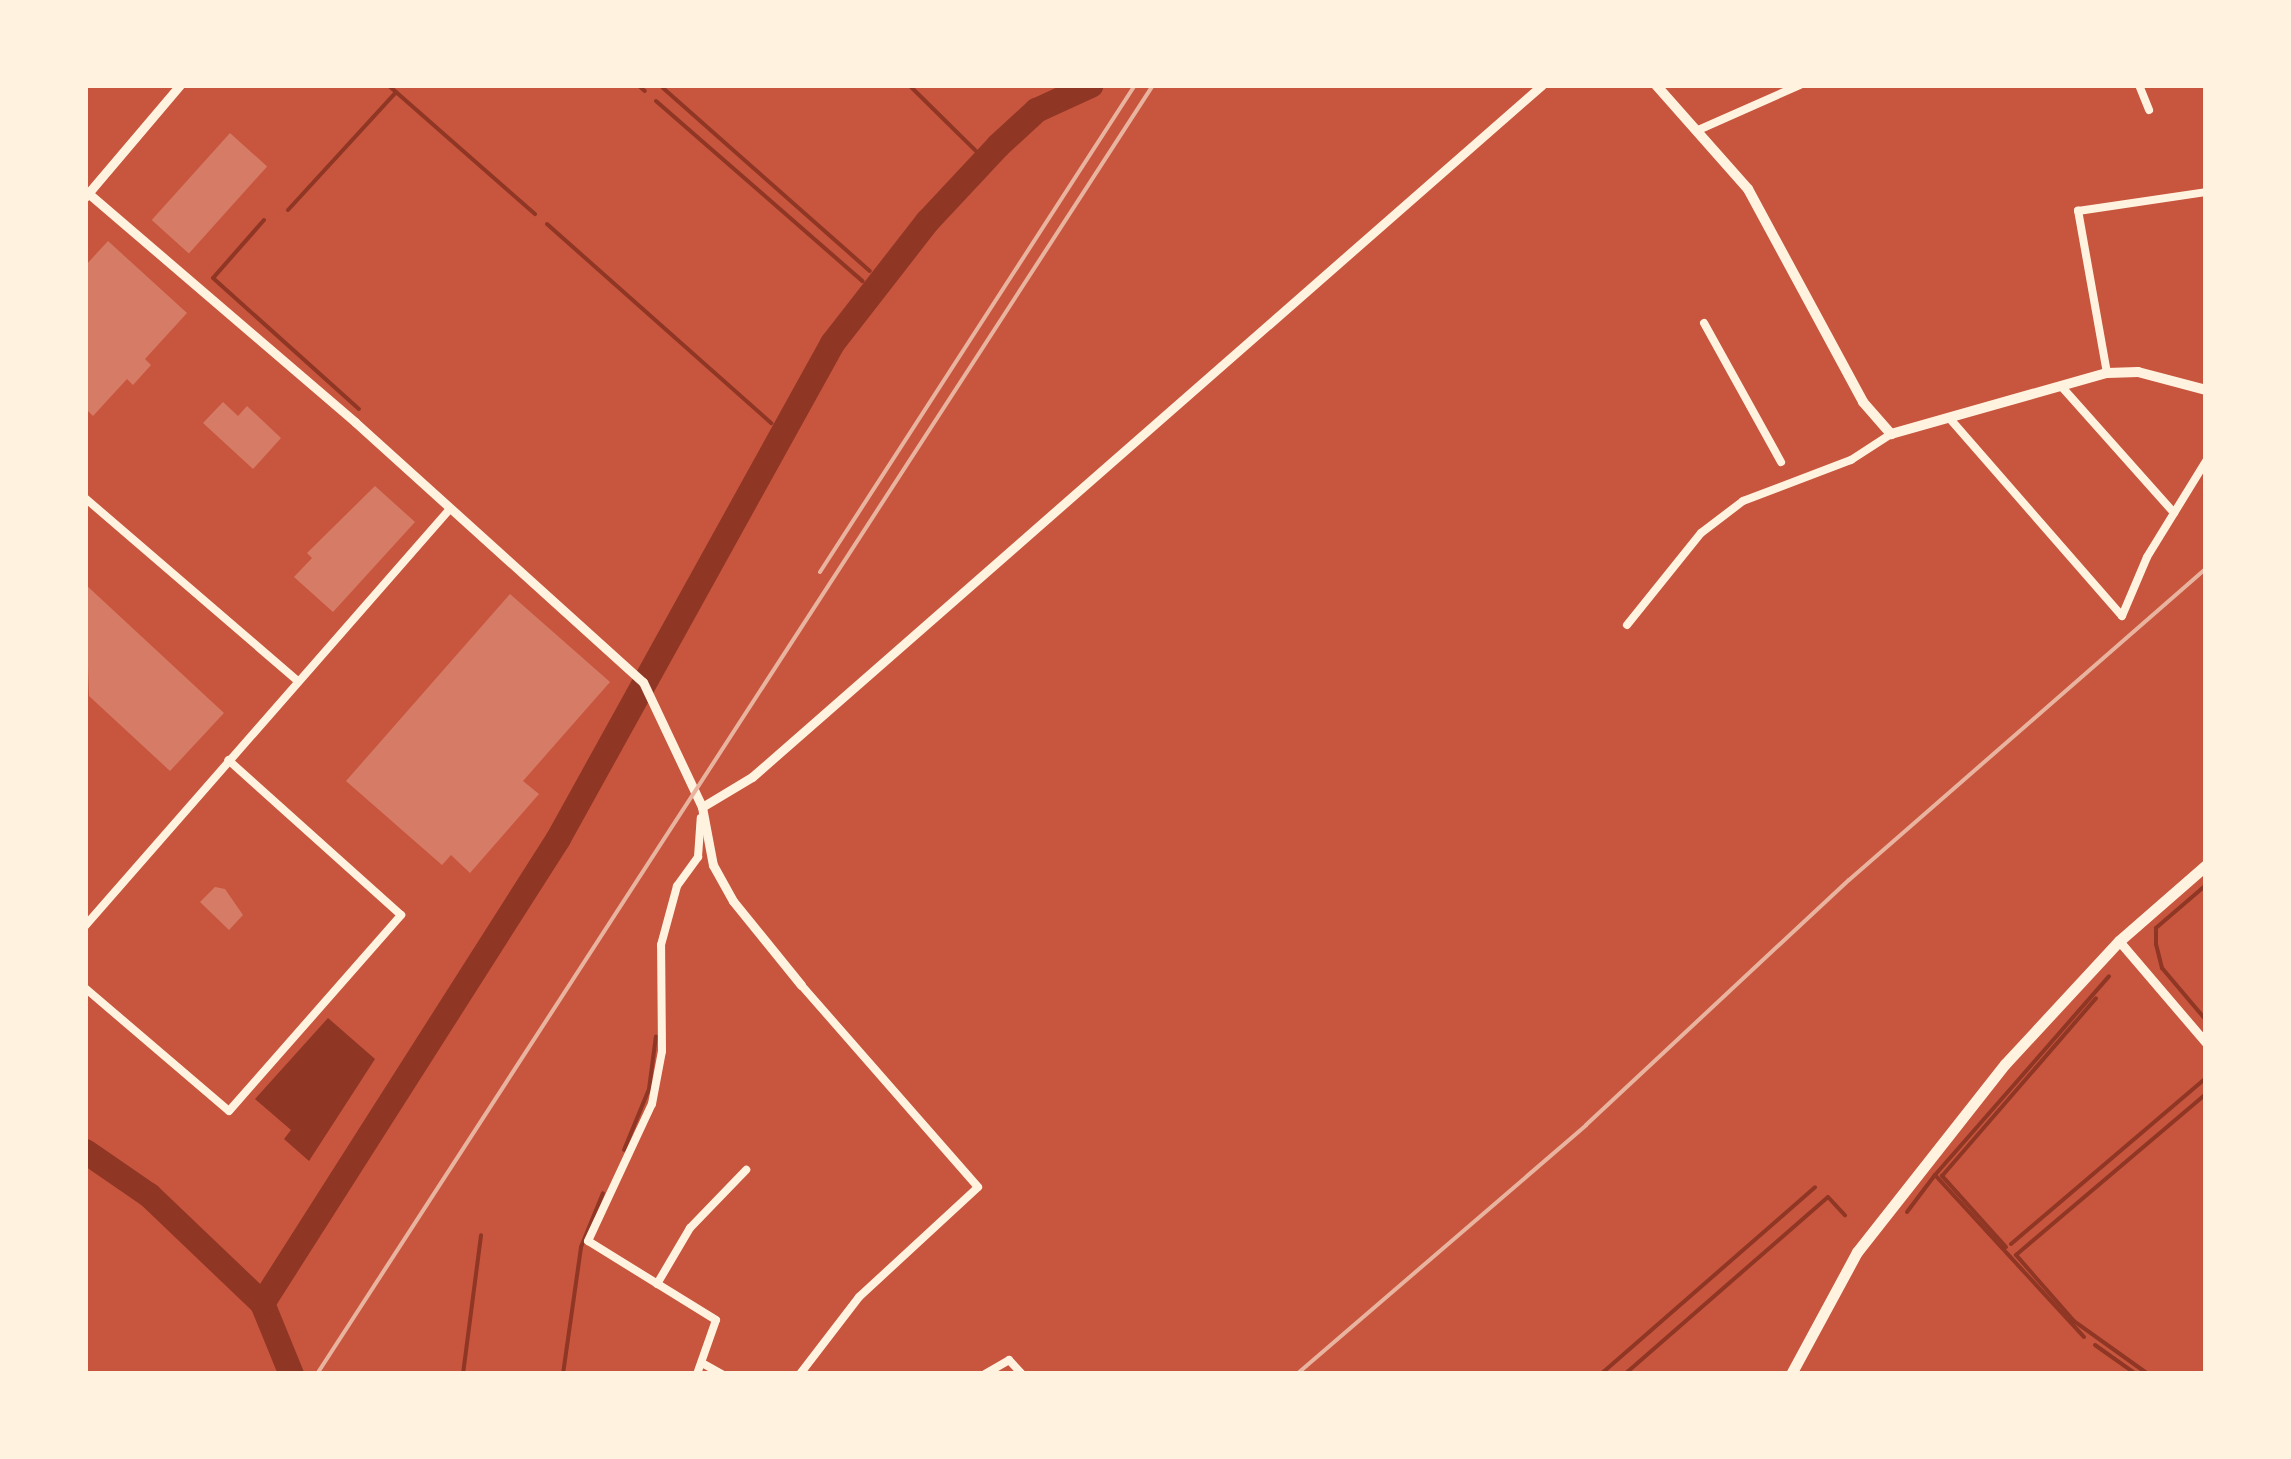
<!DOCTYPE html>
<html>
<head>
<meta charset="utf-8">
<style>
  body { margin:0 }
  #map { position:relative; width:2291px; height:1459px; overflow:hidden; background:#c8553d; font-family:"Zilla Slab",serif }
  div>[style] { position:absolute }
  .water>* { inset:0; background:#8f3625 }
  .stream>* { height:4px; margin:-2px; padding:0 2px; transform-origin:2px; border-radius:2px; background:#8f3625 }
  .river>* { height:25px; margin:-12.5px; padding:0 12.5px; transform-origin:12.5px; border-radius:12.5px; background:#8f3625 }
  .building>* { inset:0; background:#d67c66; transform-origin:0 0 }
  .minor>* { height:8px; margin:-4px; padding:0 4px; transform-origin:4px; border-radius:4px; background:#fff3e0 }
  .tertiary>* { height:9px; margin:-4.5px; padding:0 4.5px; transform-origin:4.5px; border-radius:4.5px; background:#fff3e0 }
  .secondary>* { height:10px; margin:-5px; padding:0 5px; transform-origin:5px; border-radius:5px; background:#fff3e0 }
  .primary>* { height:11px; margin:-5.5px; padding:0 5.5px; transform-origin:5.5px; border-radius:5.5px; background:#fff3e0 }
  .rail>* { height:4px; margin:-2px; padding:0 2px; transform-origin:2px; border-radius:2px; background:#e9b49f }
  span { translate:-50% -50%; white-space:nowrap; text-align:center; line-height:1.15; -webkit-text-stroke:9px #fff3e0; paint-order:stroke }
  .frame { position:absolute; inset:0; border:88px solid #fff3e0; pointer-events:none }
</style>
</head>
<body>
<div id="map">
  <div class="water">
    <i style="clip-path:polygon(328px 1018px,375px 1059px,309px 1161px,284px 1139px,291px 1130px,255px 1099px)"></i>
  </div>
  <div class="stream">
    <i style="left:388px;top:85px;width:11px;rotate:41deg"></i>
    <i style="left:638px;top:85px;width:9px;rotate:41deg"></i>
    <i style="left:909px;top:85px;width:107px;rotate:44.6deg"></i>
    <i style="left:663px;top:88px;width:276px;rotate:41.5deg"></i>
    <i style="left:656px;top:101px;width:274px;rotate:41.1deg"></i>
    <i style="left:288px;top:210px;width:160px;rotate:-47.5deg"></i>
    <i style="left:396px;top:92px;width:185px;rotate:41.3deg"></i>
    <i style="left:264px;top:220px;width:77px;rotate:131.3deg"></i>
    <i style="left:213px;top:278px;width:196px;rotate:41.9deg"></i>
    <i style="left:547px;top:224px;width:300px;rotate:41.6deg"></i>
    <i style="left:2206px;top:885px;width:66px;rotate:139.3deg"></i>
    <i style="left:2156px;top:928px;width:16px;rotate:90deg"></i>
    <i style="left:2156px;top:944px;width:25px;rotate:76deg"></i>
    <i style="left:2162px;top:968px;width:68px;rotate:49.8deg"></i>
    <i style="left:624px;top:1150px;width:66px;rotate:-67.7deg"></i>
    <i style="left:649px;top:1089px;width:53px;rotate:-82.5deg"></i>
    <i style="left:1935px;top:1175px;width:264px;rotate:-48.8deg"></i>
    <i style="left:1907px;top:1212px;width:46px;rotate:-52.9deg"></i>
    <i style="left:1935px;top:1175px;width:220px;rotate:47.4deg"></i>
    <i style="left:2011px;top:1244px;width:256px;rotate:-40.4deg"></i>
    <i style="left:2006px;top:1247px;width:96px;rotate:-132deg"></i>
    <i style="left:1942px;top:1176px;width:235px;rotate:-49.1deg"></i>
    <i style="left:2095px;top:1345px;width:50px;rotate:35.3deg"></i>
    <i style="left:463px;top:1374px;width:140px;rotate:-82.6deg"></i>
    <i style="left:563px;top:1374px;width:128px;rotate:-81.9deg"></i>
    <i style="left:581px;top:1247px;width:58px;rotate:-67.8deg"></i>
    <i style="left:1601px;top:1374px;width:284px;rotate:-41.1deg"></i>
    <i style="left:1625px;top:1374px;width:269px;rotate:-41.1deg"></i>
    <i style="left:1828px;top:1197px;width:25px;rotate:47deg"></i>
    <i style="left:2148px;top:1374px;width:91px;rotate:-144.4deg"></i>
    <i style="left:2074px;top:1321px;width:88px;rotate:-131.3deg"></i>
    <i style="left:2016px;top:1255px;width:249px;rotate:-40.3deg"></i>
  </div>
  <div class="river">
    <i style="left:85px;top:1151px;width:78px;rotate:34.5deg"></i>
    <i style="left:149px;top:1195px;width:156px;rotate:43.7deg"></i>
    <i style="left:262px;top:1303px;width:77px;rotate:67.8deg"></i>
    <i style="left:262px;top:1303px;width:551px;rotate:-57.52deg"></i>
    <i style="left:558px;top:838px;width:566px;rotate:-61.03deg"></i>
    <i style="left:832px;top:343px;width:155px;rotate:-52.1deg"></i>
    <i style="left:927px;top:221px;width:104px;rotate:-46.9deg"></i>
    <i style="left:998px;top:145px;width:52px;rotate:-42.6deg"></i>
    <i style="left:1036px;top:110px;width:60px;rotate:-24.8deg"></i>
  </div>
  <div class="building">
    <i style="left:230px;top:133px;width:50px;height:117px;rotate:42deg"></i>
    <i style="clip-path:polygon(108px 241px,187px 313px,145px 359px,151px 365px,133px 385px,127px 379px,93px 416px,85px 408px,85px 266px)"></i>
    <i style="clip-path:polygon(223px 402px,238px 416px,247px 406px,281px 438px,253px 469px,203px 423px)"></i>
    <i style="clip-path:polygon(375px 486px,415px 522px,333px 612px,294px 577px,312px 558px,307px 553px)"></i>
    <i style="clip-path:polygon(85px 584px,224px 713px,170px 771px,89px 696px)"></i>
    <i style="clip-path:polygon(510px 594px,610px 682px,523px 781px,539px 794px,470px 873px,451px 855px,442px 865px,346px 781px)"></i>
    <i style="clip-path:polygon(215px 887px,225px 889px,243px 915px,229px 930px,200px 902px)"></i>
  </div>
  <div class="minor">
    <i style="left:2139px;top:85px;width:27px;rotate:68deg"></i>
    <i style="left:1696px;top:131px;width:114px;rotate:-23.9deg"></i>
    <i style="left:1704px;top:323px;width:159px;rotate:61deg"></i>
    <i style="left:2107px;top:373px;width:165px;rotate:-100.1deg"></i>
    <i style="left:2078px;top:211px;width:129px;rotate:-8.4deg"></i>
    <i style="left:2061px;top:386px;width:170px;rotate:48.3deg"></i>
    <i style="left:1951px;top:420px;width:260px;rotate:48.9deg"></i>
    <i style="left:85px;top:498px;width:281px;rotate:40.7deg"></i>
    <i style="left:2122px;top:616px;width:64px;rotate:-67deg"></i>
    <i style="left:2147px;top:557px;width:113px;rotate:-58.4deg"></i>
    <i style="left:1627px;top:625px;width:118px;rotate:-51.2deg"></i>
    <i style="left:1701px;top:533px;width:53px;rotate:-37.3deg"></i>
    <i style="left:1743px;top:501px;width:116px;rotate:-20.8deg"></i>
    <i style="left:1851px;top:460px;width:48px;rotate:-33deg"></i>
    <i style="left:85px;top:926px;width:551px;rotate:-48.82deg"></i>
    <i style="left:85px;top:988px;width:189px;rotate:40.5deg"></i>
    <i style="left:229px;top:1111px;width:261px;rotate:-48.7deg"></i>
    <i style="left:401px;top:915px;width:232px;rotate:-138.1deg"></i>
    <i style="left:657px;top:1284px;width:65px;rotate:-59.5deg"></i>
    <i style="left:690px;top:1228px;width:81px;rotate:-46deg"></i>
    <i style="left:702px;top:1363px;width:23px;rotate:29deg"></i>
    <i style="left:697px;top:1374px;width:57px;rotate:-70.6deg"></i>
    <i style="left:716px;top:1320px;width:150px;rotate:-148.3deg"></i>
    <i style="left:588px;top:1241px;width:151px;rotate:-65deg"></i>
    <i style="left:652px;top:1104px;width:54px;rotate:-79.3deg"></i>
    <i style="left:662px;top:1051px;width:106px;rotate:-90.5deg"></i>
    <i style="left:661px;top:945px;width:61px;rotate:-74.8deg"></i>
    <i style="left:677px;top:886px;width:36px;rotate:-54deg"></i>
    <i style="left:698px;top:857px;width:39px;rotate:-86deg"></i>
    <i style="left:800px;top:1374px;width:97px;rotate:-52.5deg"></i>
    <i style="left:859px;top:1297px;width:162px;rotate:-42.7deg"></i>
    <i style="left:978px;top:1187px;width:269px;rotate:-131.2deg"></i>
    <i style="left:985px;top:1374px;width:28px;rotate:-30deg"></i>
    <i style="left:1009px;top:1360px;width:19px;rotate:47deg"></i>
  </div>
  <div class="tertiary">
    <i style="left:88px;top:193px;width:352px;rotate:40.6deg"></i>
    <i style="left:355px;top:422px;width:388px;rotate:42.1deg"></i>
    <i style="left:643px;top:682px;width:138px;rotate:64.7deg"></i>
    <i style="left:702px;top:807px;width:59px;rotate:79.3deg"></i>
    <i style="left:713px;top:865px;width:41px;rotate:60.9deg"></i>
    <i style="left:733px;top:901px;width:108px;rotate:51deg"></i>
    <i style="left:85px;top:197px;width:147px;rotate:-49.7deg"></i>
    <i style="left:702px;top:807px;width:58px;rotate:-31deg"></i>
    <i style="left:752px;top:777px;width:1050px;rotate:-41.22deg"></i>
    <i style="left:2119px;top:941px;width:134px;rotate:49.5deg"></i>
  </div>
  <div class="secondary">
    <i style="left:1656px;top:85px;width:139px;rotate:48.5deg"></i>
    <i style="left:1748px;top:189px;width:242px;rotate:61.6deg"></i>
    <i style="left:1863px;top:402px;width:43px;rotate:48.8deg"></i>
    <i style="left:1891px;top:434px;width:224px;rotate:-15.8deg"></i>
    <i style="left:2107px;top:373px;width:31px;rotate:-2deg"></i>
    <i style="left:2138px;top:372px;width:70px;rotate:14.8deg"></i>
  </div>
  <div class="primary">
    <i style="left:1791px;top:1374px;width:139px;rotate:-61.6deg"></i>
    <i style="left:1857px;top:1252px;width:239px;rotate:-51.8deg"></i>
    <i style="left:2005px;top:1064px;width:168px;rotate:-47.2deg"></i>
    <i style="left:2119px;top:941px;width:116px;rotate:-41.1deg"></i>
  </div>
  <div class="rail">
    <i style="left:820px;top:572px;width:580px;rotate:-57.1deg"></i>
    <i style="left:317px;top:1374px;width:1536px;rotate:-57.03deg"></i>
    <i style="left:1297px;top:1374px;width:381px;rotate:-40.7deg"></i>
    <i style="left:1586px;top:1125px;width:359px;rotate:-43deg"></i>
    <i style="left:1849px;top:880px;width:473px;rotate:-41.1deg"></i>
  </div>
  <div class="frame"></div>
</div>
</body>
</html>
